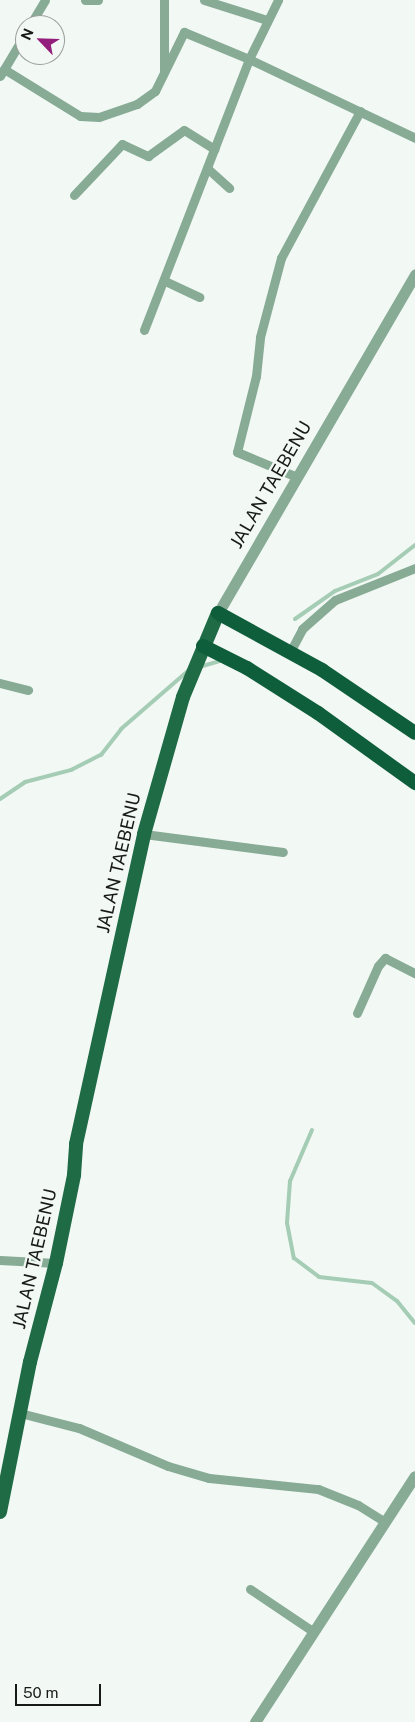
<!DOCTYPE html>
<html>
<head>
<meta charset="utf-8">
<style>
  body { margin:0 }
  #map { position:relative; width:415px; height:1722px; overflow:hidden; background:#f2f8f4; font-family:"Public Sans",sans-serif }
  div>[style] { position:absolute }
  .stream>* { height:4px; margin:-2px; padding:0 2px; transform-origin:2px; border-radius:2px; background:#a5ccb4 }
  .minor>* { height:9px; margin:-4.5px; padding:0 4.5px; transform-origin:4.5px; border-radius:4.5px; background:#87ab95 }
  .tertiary>* { height:11px; margin:-5.5px; padding:0 5.5px; transform-origin:5.5px; border-radius:5.5px; background:#87ab95 }
  .primary>* { height:14px; margin:-7px; padding:0 7px; transform-origin:7px; border-radius:7px; background:#1e6b46 }
  .trunk>* { height:14px; margin:-7px; padding:0 7px; transform-origin:7px; border-radius:7px; background:#0f5e3b }
  span { translate:-50% -50%; white-space:nowrap; text-align:center; line-height:1.15; -webkit-text-stroke:4.5px #f2f8f4; paint-order:stroke }
  .street-label { font-size:18px; color:#181a18 }
  .north { position:absolute; left:15px; top:15px; width:50px; height:50px; box-sizing:border-box; background:#f2f8f4; border:1px solid #9b9f9c; border-radius:50%; rotate:294deg; font-size:14px; font-weight:700; line-height:20px; text-align:center; color:#181a18 }
  .north::after { content:''; display:block; margin:auto; width:18px; height:22px; background:#931e7b; clip-path:polygon(50% 0,100% 100%,50% 72%,0 100%) }
  .scale { position:absolute; left:15px; top:1684px; width:86px; height:22px; box-sizing:border-box; border:2px solid #181a18; border-top:0; padding-left:6px; font-size:15px; line-height:18px; white-space:nowrap; color:#181a18; -webkit-text-stroke:4px #f2f8f4; paint-order:stroke }
</style>
</head>
<body>
<div id="map">
  <div class="stream">
    <i style="left:295px;top:619px;width:49px;rotate:-35deg"></i>
    <i style="left:335px;top:591px;width:46px;rotate:-21.6deg"></i>
    <i style="left:378px;top:574px;width:47px;rotate:-38.1deg"></i>
    <i style="left:199px;top:667px;width:25px;rotate:-16deg"></i>
    <i style="left:0;top:799px;width:30px;rotate:-34deg"></i>
    <i style="left:25px;top:782px;width:48px;rotate:-14.6deg"></i>
    <i style="left:71px;top:770px;width:34px;rotate:-27deg"></i>
    <i style="left:101px;top:755px;width:33px;rotate:-52deg"></i>
    <i style="left:121px;top:729px;width:90px;rotate:-40.9deg"></i>
    <i style="left:312px;top:1130px;width:56px;rotate:113.3deg"></i>
    <i style="left:290px;top:1181px;width:42px;rotate:94.1deg"></i>
    <i style="left:287px;top:1223px;width:36px;rotate:79deg"></i>
    <i style="left:294px;top:1258px;width:31px;rotate:37deg"></i>
    <i style="left:319px;top:1277px;width:53px;rotate:6.5deg"></i>
    <i style="left:372px;top:1283px;width:31px;rotate:36deg"></i>
    <i style="left:397px;top:1301px;width:28px;rotate:51deg"></i>
  </div>
  <div class="minor">
    <i style="left:85px;top:0;width:13px"></i>
    <i style="left:204px;top:0;width:66px;rotate:17.6deg"></i>
    <i style="left:30px;top:25px;width:29px;rotate:-59deg"></i>
    <i style="left:4px;top:69px;width:89px;rotate:31.7deg"></i>
    <i style="left:80px;top:116px;width:19px;rotate:3deg"></i>
    <i style="left:99px;top:117px;width:40px;rotate:-18.9deg"></i>
    <i style="left:137px;top:104px;width:22px;rotate:-36deg"></i>
    <i style="left:155px;top:91px;width:66px;rotate:-63.8deg"></i>
    <i style="left:184px;top:32px;width:70px;rotate:22.6deg"></i>
    <i style="left:249px;top:59px;width:184px;rotate:25.4deg"></i>
    <i style="left:164px;top:71px;width:71px;rotate:-90deg"></i>
    <i style="left:0;top:76px;width:49px;rotate:-59.2deg"></i>
    <i style="left:207px;top:168px;width:30px;rotate:42deg"></i>
    <i style="left:74px;top:195px;width:70px;rotate:-46.7deg"></i>
    <i style="left:122px;top:144px;width:29px;rotate:25deg"></i>
    <i style="left:148px;top:156px;width:44px;rotate:-35.8deg"></i>
    <i style="left:184px;top:130px;width:36px;rotate:32deg"></i>
    <i style="left:165px;top:281px;width:38px;rotate:25deg"></i>
    <i style="left:144px;top:330px;width:291px;rotate:-68.8deg"></i>
    <i style="left:249px;top:59px;width:66px;rotate:-63.8deg"></i>
    <i style="left:297px;top:477px;width:65px;rotate:-157.4deg"></i>
    <i style="left:237px;top:452px;width:78px;rotate:-76deg"></i>
    <i style="left:256px;top:376px;width:39px;rotate:-84deg"></i>
    <i style="left:260px;top:337px;width:82px;rotate:-75.1deg"></i>
    <i style="left:281px;top:258px;width:167px;rotate:-61.7deg"></i>
    <i style="left:290px;top:652px;width:26px;rotate:-62deg"></i>
    <i style="left:302px;top:629px;width:44px;rotate:-41.3deg"></i>
    <i style="left:335px;top:600px;width:86px;rotate:-21.8deg"></i>
    <i style="left:0;top:683px;width:29px;rotate:14deg"></i>
    <i style="left:144px;top:834px;width:140px;rotate:7.4deg"></i>
    <i style="left:357px;top:1013px;width:51px;rotate:-65.9deg"></i>
    <i style="left:378px;top:966px;width:11px;rotate:-49deg"></i>
    <i style="left:385px;top:958px;width:34px;rotate:27deg"></i>
    <i style="left:0;top:1260px;width:56px;rotate:3.1deg"></i>
    <i style="left:20px;top:1413px;width:61px;rotate:14.3deg"></i>
    <i style="left:79px;top:1428px;width:97px;rotate:23.1deg"></i>
    <i style="left:168px;top:1466px;width:43px;rotate:16.3deg"></i>
    <i style="left:209px;top:1478px;width:110px;rotate:5.8deg"></i>
    <i style="left:318px;top:1489px;width:43px;rotate:21.8deg"></i>
    <i style="left:358px;top:1505px;width:32px;rotate:32deg"></i>
    <i style="left:250px;top:1589px;width:77px;rotate:33.9deg"></i>
  </div>
  <div class="tertiary">
    <i style="left:218px;top:613px;width:392px;rotate:-59.8deg"></i>
    <i style="left:255px;top:1722px;width:293px;rotate:-57deg"></i>
  </div>
  <div class="primary">
    <i style="left:0;top:1512px;width:153px;rotate:-78.7deg"></i>
    <i style="left:30px;top:1362px;width:102px;rotate:-75.3deg"></i>
    <i style="left:56px;top:1263px;width:90px;rotate:-78.4deg"></i>
    <i style="left:74px;top:1175px;width:31px;rotate:-86deg"></i>
    <i style="left:76px;top:1144px;width:317px;rotate:-77.6deg"></i>
    <i style="left:144px;top:834px;width:142px;rotate:-74.1deg"></i>
    <i style="left:183px;top:697px;width:91px;rotate:-67.4deg"></i>
  </div>
  <div class="trunk">
    <i style="left:218px;top:613px;width:119px;rotate:28.7deg"></i>
    <i style="left:322px;top:670px;width:112px;rotate:34.1deg"></i>
    <i style="left:203px;top:646px;width:49px;rotate:26.6deg"></i>
    <i style="left:247px;top:668px;width:84px;rotate:32.4deg"></i>
    <i style="left:318px;top:713px;width:120px;rotate:35.8deg"></i>
  </div>
  <div class="street-label">
    <span style="left:271px;top:485px;rotate:-60deg">JALAN TAEBENU</span>
    <span style="left:119px;top:863px;rotate:-77deg">JALAN TAEBENU</span>
    <span style="left:35px;top:1259px;rotate:-77deg">JALAN TAEBENU</span>
  </div>
  <div class="north">N</div>
  <div class="scale">50 m</div>
</div>
</body>
</html>
